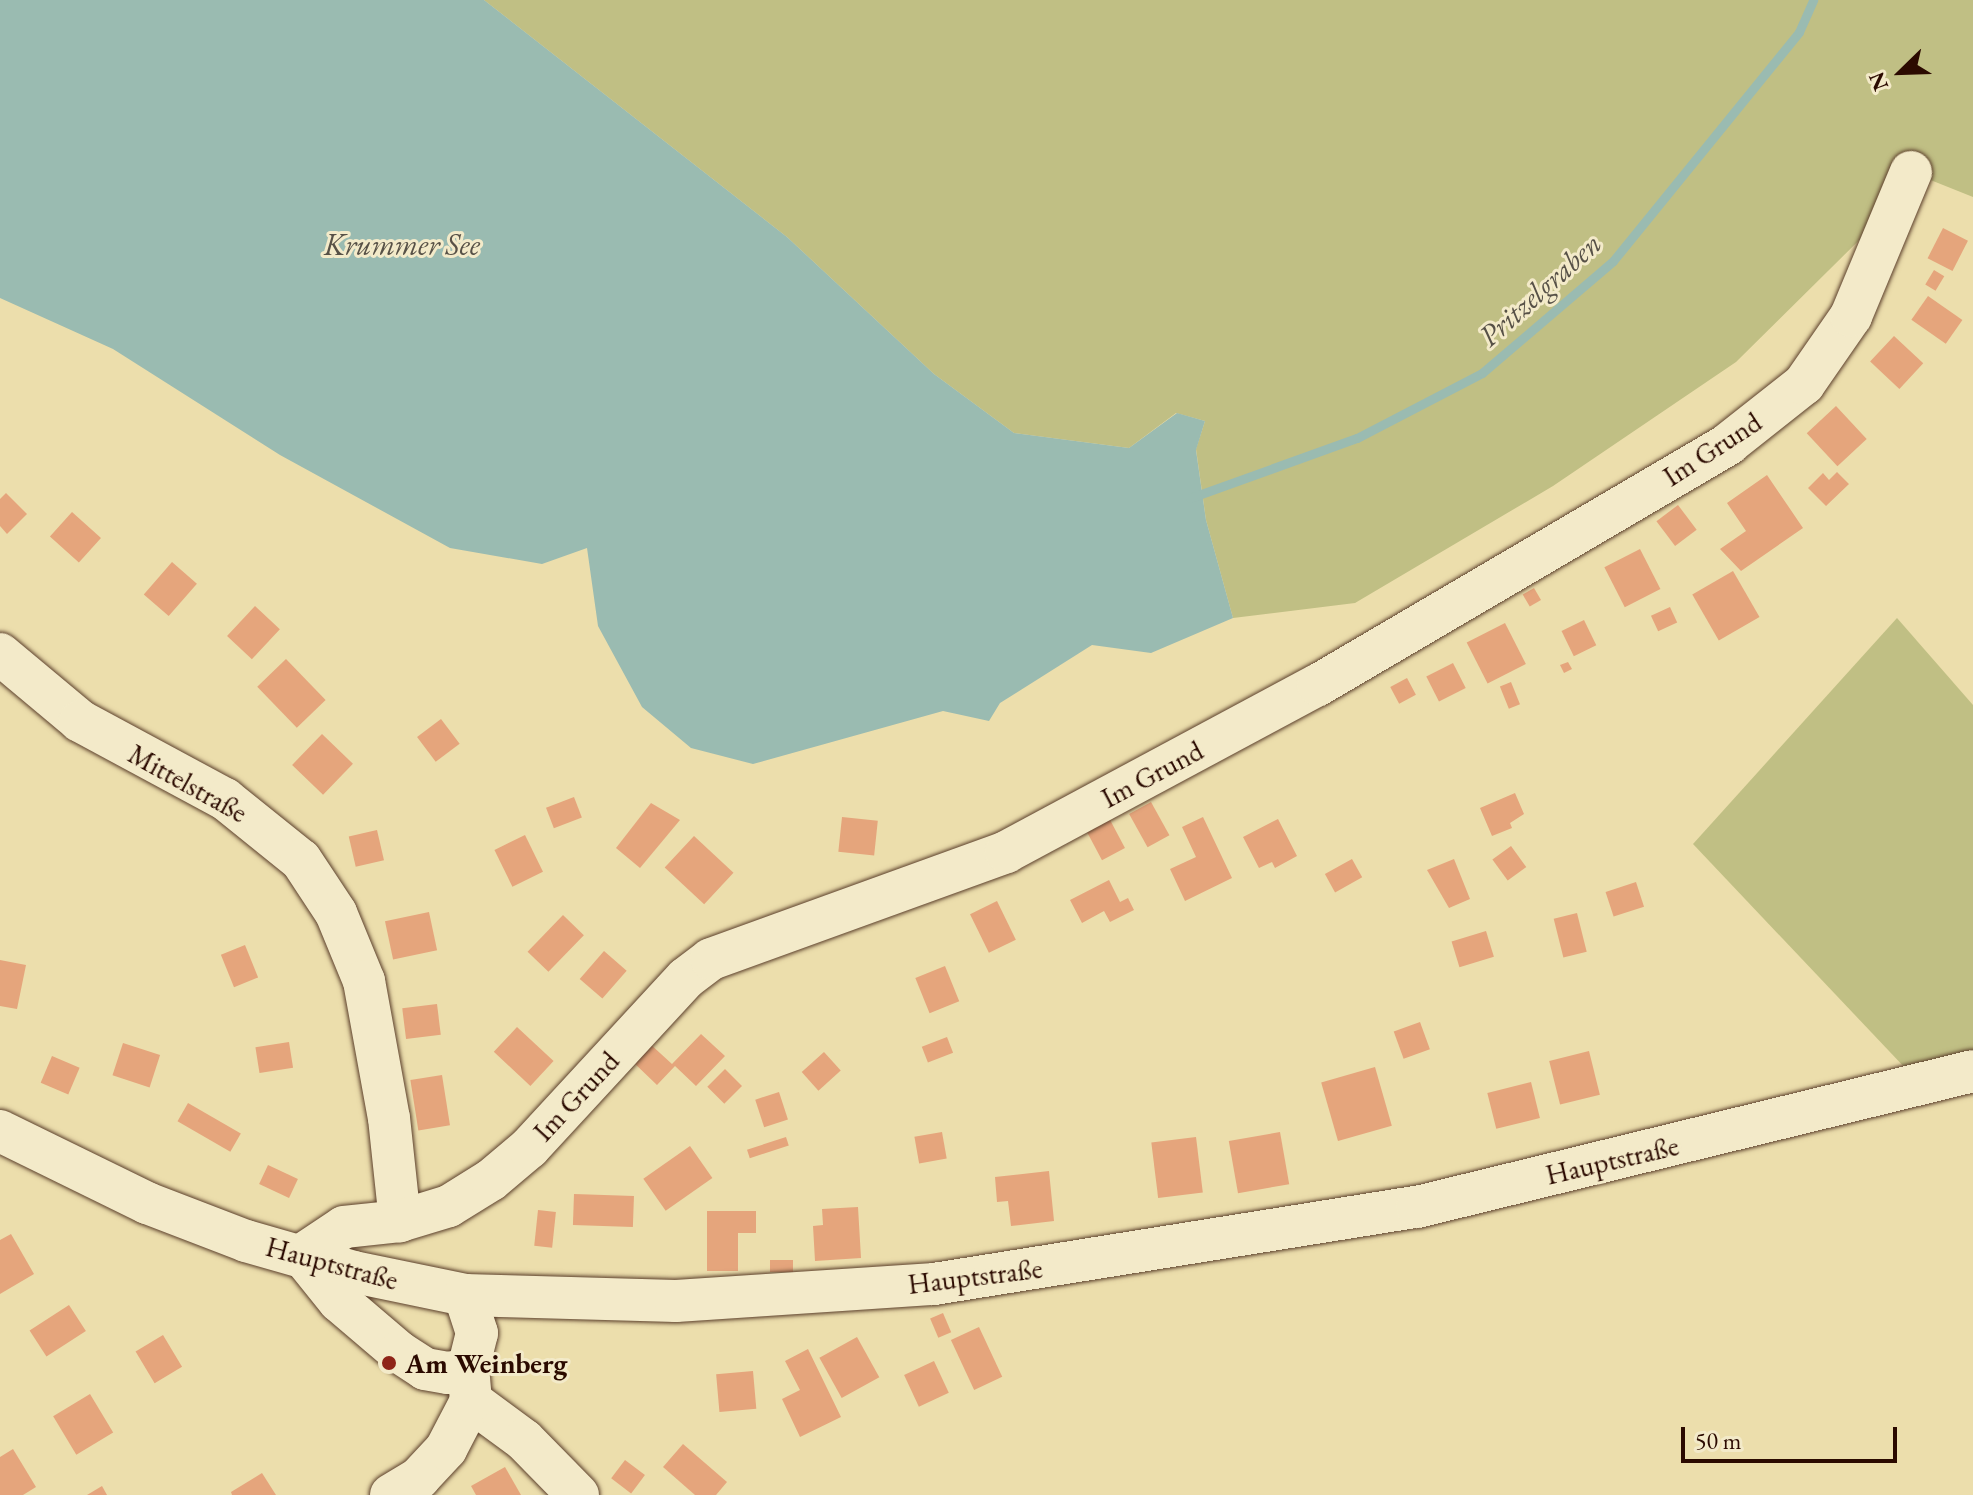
<!DOCTYPE html>
<html>
<head>
<meta charset="utf-8">
<style>
  body { margin:0 }
  #map { position:relative; width:1973px; height:1495px; overflow:hidden; background:#ecdeac; font-family:"EB Garamond",serif }
  div>[style] { position:absolute }
  .green>* { inset:0; background:#c0bf84 }
  .water>* { inset:0; background:#9abbb1 }
  .stream>* { height:9px; margin:-4.5px; padding:0 4.5px; transform-origin:4.5px; border-radius:4.5px; background:#9abbb1 }
  .building>* { inset:0; background:#e5a57c; transform-origin:0 0 }
  .roads { filter:drop-shadow(0 0 2px #5b3f2b) drop-shadow(0 0 2px #5b3f2b) }
  .minor>* { height:42px; margin:-21px; padding:0 21px; transform-origin:21px; border-radius:21px; background:#f3eac9 }
  .dots>* { width:22px; height:22px; translate:-50% -50%; box-sizing:border-box; border:4px solid #f3eac9; border-radius:50% }
  span { translate:-50% -50%; white-space:nowrap; text-align:center; line-height:1.15; -webkit-text-stroke:6px #f3eac9; paint-order:stroke }
  .street-label { font-size:28px; color:#2b0a00 }
  .poi-label { font-size:28px; color:#2b0a00; font-weight:700 }
  .left { translate:0 -50%; text-align:left }
  .water-label { font-size:30px; color:#575147; font-style:italic }
  .north { position:absolute; left:1861px; top:32px; width:80px; height:80px; -webkit-text-stroke:6px #f3eac9; paint-order:stroke; rotate:247deg; font-size:22px; font-weight:700; line-height:32px; text-align:center; color:#2b0a00 }
  .north::after { content:''; display:block; margin:auto; width:28px; height:36px; background:#2b0a00; clip-path:polygon(50% 0,100% 100%,50% 72%,0 100%) }
  .scale { position:absolute; left:1681px; top:1427px; width:216px; height:36px; box-sizing:border-box; border:4px solid #2b0a00; border-top:0; padding-left:10px; font-size:24px; line-height:28px; white-space:nowrap; color:#2b0a00; -webkit-text-stroke:6px #f3eac9; paint-order:stroke }
</style>
</head>
<body>
<div id="map">
  <div class="green">
    <i style="clip-path:polygon(484px 0,1973px 0,1973px 197px,1923px 177px,1736px 362px,1553px 486px,1355px 603px,1233px 618px,1206px 520px,1196px 449px,1205px 421px,1176px 413px,1129px 448px,1014px 433px,934px 374px,787px 237px)"></i>
    <i style="clip-path:polygon(1897px 618px,1973px 705px,1973px 1053px,1907px 1070px,1693px 844px)"></i>
  </div>
  <div class="water">
    <i style="clip-path:polygon(0 0,484px 0,787px 237px,934px 374px,1014px 433px,1129px 448px,1177px 413px,1205px 421px,1196px 450px,1206px 520px,1233px 618px,1151px 653px,1092px 645px,1000px 703px,989px 721px,943px 711px,753px 764px,691px 748px,642px 707px,598px 626px,587px 548px,542px 564px,450px 548px,280px 455px,113px 349px,0 298px)"></i>
  </div>
  <div class="stream">
    <i style="left:1190px;top:498px;width:177px;rotate:-19.8deg"></i>
    <i style="left:1357px;top:438px;width:141px;rotate:-27.5deg"></i>
    <i style="left:1482px;top:373px;width:172px;rotate:-40.5deg"></i>
    <i style="left:1613px;top:261px;width:295px;rotate:-50.9deg"></i>
    <i style="left:1799px;top:32px;width:35px;rotate:-66deg"></i>
  </div>
  <div class="building">
    <i style="left:1943px;top:228px;width:28px;height:34px;rotate:27deg"></i>
    <i style="left:1934px;top:270px;width:12px;height:17px;rotate:31deg"></i>
    <i style="left:1928px;top:296px;width:42px;height:29px;rotate:35deg"></i>
    <i style="left:1894px;top:336px;width:40px;height:35px;rotate:43deg"></i>
    <i style="left:1836px;top:406px;width:45px;height:40px;rotate:47deg"></i>
    <i style="clip-path:polygon(1837px 472px,1849px 484px,1826px 506px,1808px 488px,1823px 473px,1829px 480px)"></i>
    <i style="clip-path:polygon(1767px 475px,1803px 528px,1741px 571px,1720px 549px,1746px 531px,1727px 503px)"></i>
    <i style="clip-path:polygon(6px 493px,27px 514px,7px 534px,0 526px,0 499px)"></i>
    <i style="left:1678px;top:505px;width:31px;height:27px;rotate:53deg"></i>
    <i style="left:72px;top:512px;width:39px;height:33px;rotate:42deg"></i>
    <i style="left:1640px;top:549px;width:45px;height:40px;rotate:63deg"></i>
    <i style="left:172px;top:562px;width:33px;height:43px;rotate:41deg"></i>
    <i style="left:1733px;top:571px;width:53px;height:47px;rotate:60deg"></i>
    <i style="left:1534px;top:588px;width:14px;height:13px;rotate:60deg"></i>
    <i style="left:255px;top:606px;width:34px;height:41px;rotate:43deg"></i>
    <i style="left:1670px;top:607px;width:17px;height:21px;rotate:65deg"></i>
    <i style="left:1584px;top:620px;width:28px;height:25px;rotate:64deg"></i>
    <i style="left:1505px;top:623px;width:46px;height:43px;rotate:63deg"></i>
    <i style="left:286px;top:659px;width:57px;height:40px;rotate:46deg"></i>
    <i style="clip-path:polygon(1568px 662px,1572px 669px,1564px 673px,1560px 665px)"></i>
    <i style="left:1453px;top:663px;width:28px;height:30px;rotate:63deg"></i>
    <i style="left:1407px;top:678px;width:19px;height:19px;rotate:62deg"></i>
    <i style="left:1511px;top:682px;width:24px;height:12px;rotate:68deg"></i>
    <i style="left:441px;top:719px;width:31px;height:30px;rotate:53deg"></i>
    <i style="left:322px;top:734px;width:43px;height:43px;rotate:44deg"></i>
    <i style="clip-path:polygon(1515px 793px,1524px 814px,1510px 823px,1512px 828px,1492px 836px,1480px 808px)"></i>
    <i style="left:574px;top:797px;width:22px;height:30px;rotate:69deg"></i>
    <i style="left:1151px;top:802px;width:38px;height:25px;rotate:61deg"></i>
    <i style="clip-path:polygon(651px 803px,680px 820px,640px 868px,616px 848px)"></i>
    <i style="left:842px;top:817px;width:36px;height:35px;rotate:6deg"></i>
    <i style="clip-path:polygon(1203px 817px,1232px 878px,1185px 901px,1170px 869px,1196px 857px,1182px 827px)"></i>
    <i style="left:1109px;top:818px;width:34px;height:26px;rotate:62deg"></i>
    <i style="clip-path:polygon(1278px 819px,1297px 856px,1275px 868px,1272px 862px,1259px 868px,1243px 837px)"></i>
    <i style="left:377px;top:830px;width:31px;height:29px;rotate:77deg"></i>
    <i style="left:525px;top:835px;width:41px;height:34px;rotate:64deg"></i>
    <i style="left:694px;top:836px;width:54px;height:43px;rotate:43deg"></i>
    <i style="left:1511px;top:846px;width:26px;height:23px;rotate:54deg"></i>
    <i style="left:1352px;top:859px;width:21px;height:31px;rotate:61deg"></i>
    <i style="clip-path:polygon(1454px 859px,1470px 899px,1449px 908px,1427px 870px)"></i>
    <i style="clip-path:polygon(1109px 880px,1120px 902px,1128px 898px,1134px 910px,1110px 922px,1104px 911px,1082px 923px,1070px 900px)"></i>
    <i style="left:1636px;top:882px;width:26px;height:32px;rotate:72deg"></i>
    <i style="left:997px;top:901px;width:43px;height:30px;rotate:64deg"></i>
    <i style="left:429px;top:912px;width:39px;height:45px;rotate:78deg"></i>
    <i style="left:1577px;top:913px;width:40px;height:24px;rotate:76deg"></i>
    <i style="left:563px;top:915px;width:29px;height:51px;rotate:44deg"></i>
    <i style="left:1486px;top:931px;width:27px;height:36px;rotate:73deg"></i>
    <i style="left:245px;top:945px;width:35px;height:26px;rotate:68deg"></i>
    <i style="left:604px;top:951px;width:30px;height:37px;rotate:41deg"></i>
    <i style="clip-path:polygon(0 960px,26px 965px,17px 1009px,0 1006px)"></i>
    <i style="left:945px;top:966px;width:38px;height:32px;rotate:68deg"></i>
    <i style="left:437px;top:1004px;width:31px;height:35px;rotate:83deg"></i>
    <i style="left:1420px;top:1022px;width:29px;height:28px;rotate:70deg"></i>
    <i style="left:517px;top:1027px;width:50px;height:34px;rotate:43deg"></i>
    <i style="clip-path:polygon(701px 1034px,725px 1056px,696px 1086px,675px 1066px,657px 1085px,632px 1061px,649px 1043px,672px 1064px)"></i>
    <i style="left:947px;top:1037px;width:17px;height:27px;rotate:69deg"></i>
    <i style="left:289px;top:1042px;width:26px;height:34px;rotate:81deg"></i>
    <i style="left:123px;top:1043px;width:39px;height:34px;rotate:18deg"></i>
    <i style="left:1589px;top:1051px;width:45px;height:41px;rotate:76deg"></i>
    <i style="left:824px;top:1052px;width:25px;height:30px;rotate:48deg"></i>
    <i style="left:52px;top:1056px;width:30px;height:29px;rotate:23deg"></i>
    <i style="left:1375px;top:1067px;width:61px;height:56px;rotate:74deg"></i>
    <i style="left:725px;top:1069px;width:24px;height:25px;rotate:45deg"></i>
    <i style="left:442px;top:1075px;width:51px;height:32px;rotate:81deg"></i>
    <i style="left:1531px;top:1082px;width:37px;height:45px;rotate:76deg"></i>
    <i style="left:779px;top:1092px;width:29px;height:25px;rotate:72deg"></i>
    <i style="left:188px;top:1103px;width:61px;height:21px;rotate:30deg"></i>
    <i style="left:942px;top:1132px;width:27px;height:28px;rotate:80deg"></i>
    <i style="left:1280px;top:1132px;width:53px;height:52px;rotate:80deg"></i>
    <i style="left:786px;top:1137px;width:9px;height:41px;rotate:72deg"></i>
    <i style="left:1196px;top:1137px;width:56px;height:45px;rotate:83deg"></i>
    <i style="left:690px;top:1146px;width:39px;height:57px;rotate:55deg"></i>
    <i style="left:268px;top:1165px;width:33px;height:21px;rotate:25deg"></i>
    <i style="clip-path:polygon(1049px 1171px,1054px 1221px,1011px 1226px,1008px 1201px,997px 1202px,995px 1177px)"></i>
    <i style="left:574px;top:1194px;width:60px;height:31px;rotate:2deg"></i>
    <i style="clip-path:polygon(858px 1207px,861px 1258px,815px 1261px,813px 1226px,823px 1225px,822px 1209px)"></i>
    <i style="left:538px;top:1210px;width:18px;height:36px;rotate:6deg"></i>
    <i style="clip-path:polygon(707px 1211px,756px 1211px,756px 1233px,738px 1233px,738px 1271px,707px 1271px)"></i>
    <i style="clip-path:polygon(11px 1234px,34px 1274px,0 1294px,0 1240px)"></i>
    <i style="left:770px;top:1260px;width:23px;height:12px"></i>
    <i style="left:69px;top:1305px;width:31px;height:47px;rotate:57deg"></i>
    <i style="left:943px;top:1313px;width:21px;height:14px;rotate:67deg"></i>
    <i style="left:979px;top:1327px;width:55px;height:31px;rotate:65deg"></i>
    <i style="left:163px;top:1335px;width:37px;height:32px;rotate:59deg"></i>
    <i style="left:857px;top:1337px;width:46px;height:43px;rotate:61deg"></i>
    <i style="clip-path:polygon(808px 1349px,841px 1417px,800px 1437px,782px 1399px,800px 1390px,785px 1361px)"></i>
    <i style="left:934px;top:1361px;width:35px;height:33px;rotate:65deg"></i>
    <i style="left:753px;top:1371px;width:38px;height:37px;rotate:85deg"></i>
    <i style="left:90px;top:1394px;width:45px;height:43px;rotate:59deg"></i>
    <i style="clip-path:polygon(683px 1444px,727px 1482px,716px 1495px,695px 1495px,663px 1467px)"></i>
    <i style="clip-path:polygon(13px 1449px,36px 1487px,23px 1495px,0 1495px,0 1457px)"></i>
    <i style="left:625px;top:1460px;width:25px;height:23px;rotate:37deg"></i>
    <i style="clip-path:polygon(505px 1467px,521px 1495px,476px 1495px,471px 1486px)"></i>
    <i style="clip-path:polygon(262px 1473px,276px 1495px,232px 1495px,231px 1492px)"></i>
    <i style="clip-path:polygon(102px 1486px,107px 1495px,87px 1495px)"></i>
  </div>
  <div class="roads">
    <div class="minor">
      <i style="left:0;top:654px;width:104px;rotate:39.9deg"></i>
      <i style="left:80px;top:721px;width:165px;rotate:28.3deg"></i>
      <i style="left:225px;top:799px;width:97px;rotate:38.8deg"></i>
      <i style="left:301px;top:860px;width:64px;rotate:56.6deg"></i>
      <i style="left:336px;top:913px;width:74px;rotate:67.6deg"></i>
      <i style="left:364px;top:981px;width:139px;rotate:79.7deg"></i>
      <i style="left:389px;top:1118px;width:104px;rotate:83.9deg"></i>
      <i style="left:0;top:1131px;width:164px;rotate:26.1deg"></i>
      <i style="left:147px;top:1203px;width:106px;rotate:21deg"></i>
      <i style="left:246px;top:1241px;width:112px;rotate:16deg"></i>
      <i style="left:354px;top:1272px;width:113px;rotate:11.7deg"></i>
      <i style="left:465px;top:1295px;width:211px;rotate:1.6deg"></i>
      <i style="left:676px;top:1301px;width:259px;rotate:-3.8deg"></i>
      <i style="left:934px;top:1284px;width:489px;rotate:-9.1deg"></i>
      <i style="left:1417px;top:1207px;width:572px;rotate:-13.74deg"></i>
      <i style="left:302px;top:1255px;width:50px;rotate:-33.7deg"></i>
      <i style="left:344px;top:1227px;width:56px;rotate:-6.1deg"></i>
      <i style="left:400px;top:1221px;width:51px;rotate:-17deg"></i>
      <i style="left:449px;top:1206px;width:49px;rotate:-31.8deg"></i>
      <i style="left:491px;top:1180px;width:50px;rotate:-40.1deg"></i>
      <i style="left:529px;top:1148px;width:231px;rotate:-47.3deg"></i>
      <i style="left:686px;top:978px;width:31px;rotate:-37deg"></i>
      <i style="left:711px;top:959px;width:314px;rotate:-19.9deg"></i>
      <i style="left:1006px;top:852px;width:354px;rotate:-28.2deg"></i>
      <i style="left:1318px;top:685px;width:476px;rotate:-30.4deg"></i>
      <i style="left:1728px;top:444px;width:97px;rotate:-38.3deg"></i>
      <i style="left:1804px;top:384px;width:83px;rotate:-55.3deg"></i>
      <i style="left:1851px;top:316px;width:156px;rotate:-67.4deg"></i>
      <i style="left:302px;top:1255px;width:59px;rotate:51.2deg"></i>
      <i style="left:339px;top:1301px;width:79px;rotate:40.4deg"></i>
      <i style="left:399px;top:1352px;width:31px;rotate:33deg"></i>
      <i style="left:425px;top:1369px;width:23px;rotate:10deg"></i>
      <i style="left:448px;top:1373px;width:20px;rotate:-11deg"></i>
      <i style="left:471px;top:1401px;width:66px;rotate:36.3deg"></i>
      <i style="left:524px;top:1440px;width:77px;rotate:45.5deg"></i>
      <i style="left:391px;top:1495px;width:33px;rotate:-31deg"></i>
      <i style="left:419px;top:1478px;width:40px;rotate:-47deg"></i>
      <i style="left:446px;top:1449px;width:54px;rotate:-62.5deg"></i>
      <i style="left:471px;top:1401px;width:32px;rotate:-95deg"></i>
      <i style="left:468px;top:1369px;width:37px;rotate:-76deg"></i>
      <i style="left:477px;top:1333px;width:40px;rotate:-108deg"></i>
    </div>
  </div>
  <div class="dots">
    <i style="left:389px;top:1363px;background:#8f2418"></i>
  </div>
  <div class="street-label">
    <span style="left:1712px;top:449px;rotate:-33deg">Im Grund</span>
    <span style="left:1152px;top:774px;rotate:-28deg">Im Grund</span>
    <span style="left:188px;top:783px;rotate:29deg">Mittelstraße</span>
    <span style="left:576px;top:1096px;rotate:-47deg">Im Grund</span>
    <span style="left:1612px;top:1160px;rotate:-13deg">Hauptstraße</span>
    <span style="left:332px;top:1263px;rotate:15deg">Hauptstraße</span>
    <span style="left:975px;top:1276px;rotate:-7deg">Hauptstraße</span>
  </div>
  <div class="poi-label">
    <span class="left" style="left:405px;top:1363px">Am Weinberg</span>
  </div>
  <div class="water-label">
    <span style="left:402px;top:245px">Krummer See</span>
    <span style="left:1540px;top:290px;rotate:-42deg">Pritzelgraben</span>
  </div>
  <div class="north">N</div>
  <div class="scale">50 m</div>
</div>
</body>
</html>
